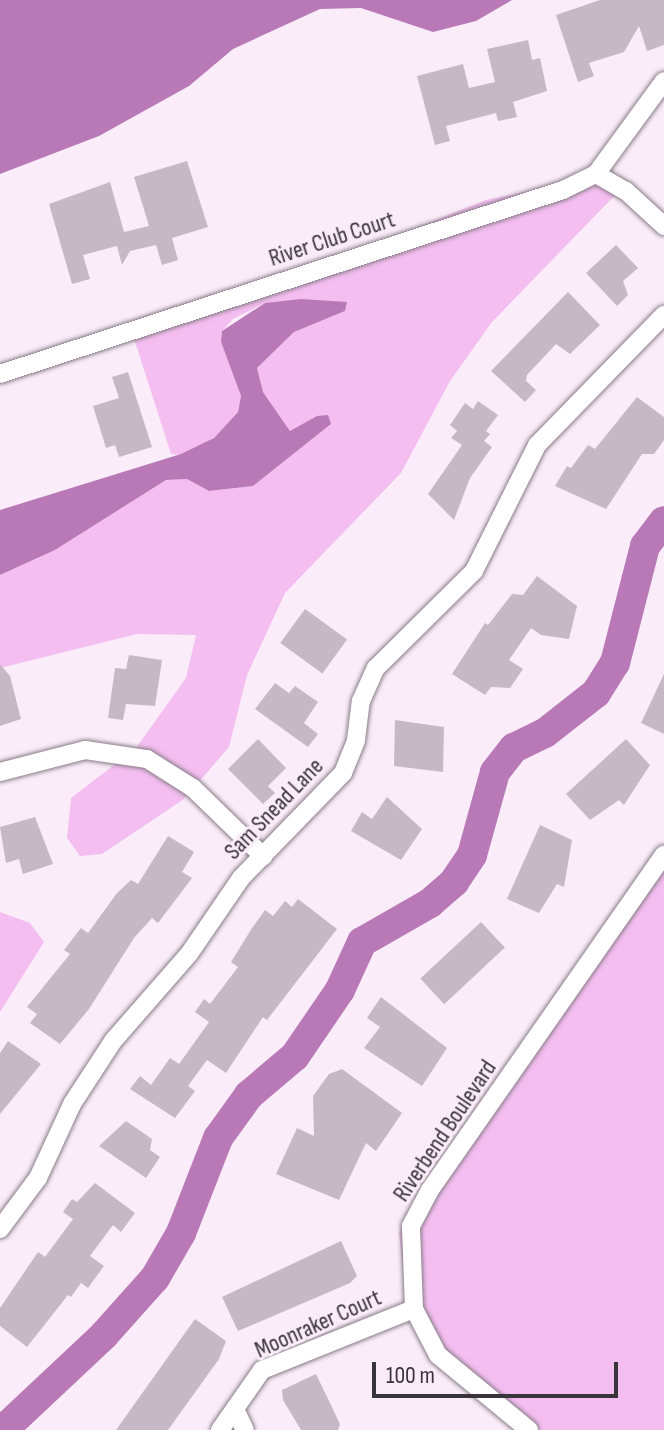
<!DOCTYPE html>
<html>
<head>
<meta charset="utf-8">
<style>
  body { margin:0 }
  #map { position:relative; width:664px; height:1430px; overflow:hidden; background:#faedf9; font-family:"Sofia Sans Condensed",sans-serif }
  div>[style] { position:absolute }
  .green>* { inset:0; background:#f4bef1 }
  .water>* { inset:0; background:#b879b6 }
  .river>* { height:30px; margin:-15px; padding:0 15px; transform-origin:15px; border-radius:15px; background:#b879b6 }
  .building>* { inset:0; background:#c6b9c5; transform-origin:0 0 }
  .roads { filter:drop-shadow(0 0 2px #887c87) drop-shadow(0 0 2px #887c87) }
  .minor>* { height:18px; margin:-9px; padding:0 9px; transform-origin:9px; border-radius:9px; background:#fff }
  span { translate:-50% -50%; white-space:nowrap; text-align:center; line-height:1.15; -webkit-text-stroke:6px #faedf9; paint-order:stroke }
  .street-label { font-size:24px; color:#393439 }
  .scale { position:absolute; left:372px; top:1362px; width:246px; height:36px; box-sizing:border-box; border:4px solid #393439; border-top:0; padding-left:10px; font-size:24px; line-height:28px; white-space:nowrap; color:#393439; -webkit-text-stroke:6px #faedf9; paint-order:stroke }
</style>
</head>
<body>
<div id="map">
  <div class="green">
    <i style="clip-path:polygon(591px 178px,620px 190px,492px 322px,450px 381px,401px 473px,285px 593px,247px 675px,229px 747px,184px 799px,102px 854px,80px 856px,67px 838px,71px 798px,136px 748px,186px 678px,196px 635px,137px 634px,0 668px,0 575px,55px 550px,166px 480px,187px 479px,209px 491px,253px 486px,331px 424px,291px 432px,263px 392px,257px 368px,294px 332px,345px 311px,346px 302px,265px 303px,233px 319px,222px 331px,221px 342px,241px 396px,238px 412px,214px 438px,181px 455px,171px 454px,130px 326px,315px 268px,486px 200px)"></i>
    <i style="clip-path:polygon(664px 849px,664px 1430px,521px 1430px,407px 1307px,399px 1232px,500px 1075px)"></i>
    <i style="clip-path:polygon(0 912px,30px 923px,44px 942px,0 1012px)"></i>
  </div>
  <div class="water">
    <i style="clip-path:polygon(0 0,512px 0,476px 21px,433px 32px,361px 8px,320px 9px,233px 49px,189px 86px,99px 136px,0 174px)"></i>
    <i style="clip-path:polygon(301px 299px,347px 302px,345px 311px,294px 332px,257px 368px,263px 392px,290px 431px,317px 416px,328px 415px,331px 424px,253px 486px,209px 491px,187px 479px,166px 480px,55px 550px,0 575px,0 510px,181px 454px,214px 438px,238px 412px,241px 396px,221px 342px,222px 331px,265px 303px)"></i>
  </div>
  <div class="river">
    <i style="left:3px;top:1430px;width:139px;rotate:-43.2deg"></i>
    <i style="left:104px;top:1335px;width:76px;rotate:-48.2deg"></i>
    <i style="left:155px;top:1278px;width:52px;rotate:-60deg"></i>
    <i style="left:181px;top:1233px;width:102px;rotate:-68.7deg"></i>
    <i style="left:218px;top:1138px;width:53px;rotate:-54.2deg"></i>
    <i style="left:249px;top:1095px;width:60px;rotate:-40.3deg"></i>
    <i style="left:295px;top:1056px;width:80px;rotate:-55.7deg"></i>
    <i style="left:340px;top:990px;width:53px;rotate:-65.4deg"></i>
    <i style="left:362px;top:942px;width:78px;rotate:-29.8deg"></i>
    <i style="left:430px;top:903px;width:32px;rotate:-41deg"></i>
    <i style="left:454px;top:882px;width:32px;rotate:-56deg"></i>
    <i style="left:472px;top:855px;width:86px;rotate:-74.5deg"></i>
    <i style="left:495px;top:772px;width:31px;rotate:-52deg"></i>
    <i style="left:514px;top:748px;width:34px;rotate:-26deg"></i>
    <i style="left:545px;top:733px;width:65px;rotate:-38.1deg"></i>
    <i style="left:596px;top:693px;width:36px;rotate:-58deg"></i>
    <i style="left:615px;top:663px;width:121px;rotate:-75.6deg"></i>
    <i style="left:645px;top:546px;width:31px;rotate:-53deg"></i>
  </div>
  <div class="building">
    <i style="clip-path:polygon(600px 0,664px 0,664px 45px,647px 51px,639px 26px,624px 52px,589px 63px,594px 76px,578px 82px,556px 15px)"></i>
    <i style="clip-path:polygon(528px 40px,532px 60px,540px 58px,547px 91px,513px 102px,517px 117px,498px 121px,496px 113px,446px 126px,450px 141px,435px 145px,417px 76px,463px 64px,469px 88px,495px 82px,487px 49px)"></i>
    <i style="clip-path:polygon(187px 161px,208px 227px,172px 238px,178px 260px,162px 265px,156px 245px,130px 251px,122px 265px,117px 246px,83px 255px,90px 279px,72px 284px,49px 204px,110px 182px,124px 232px,149px 226px,134px 177px)"></i>
    <i style="clip-path:polygon(616px 245px,638px 268px,623px 281px,628px 295px,617px 306px,586px 273px)"></i>
    <i style="clip-path:polygon(568px 292px,600px 325px,570px 354px,556px 344px,527px 375px,526px 381px,536px 390px,525px 402px,491px 371px)"></i>
    <i style="clip-path:polygon(128px 372px,152px 447px,119px 457px,115px 445px,106px 448px,93px 406px,119px 398px,112px 377px)"></i>
    <i style="clip-path:polygon(637px 397px,664px 417px,664px 440px,654px 454px,642px 454px,606px 509px,555px 486px,567px 466px,571px 468px,588px 445px,595px 449px)"></i>
    <i style="clip-path:polygon(478px 401px,498px 415px,486px 431px,490px 434px,484px 441px,492px 447px,470px 478px,454px 520px,428px 494px,462px 445px,451px 438px,457px 431px,450px 425px,465px 403px,473px 409px)"></i>
    <i style="clip-path:polygon(537px 576px,577px 606px,569px 639px,541px 635px,531px 628px,509px 660px,523px 669px,510px 688px,491px 687px,485px 695px,452px 674px,485px 623px,488px 625px,512px 594px,523px 595px)"></i>
    <i style="left:305px;top:609px;width:52px;height:42px;rotate:36deg"></i>
    <i style="clip-path:polygon(129px 655px,162px 660px,155px 706px,126px 704px,123px 720px,108px 718px,115px 668px,126px 669px)"></i>
    <i style="clip-path:polygon(0 664px,10px 676px,21px 719px,0 726px)"></i>
    <i style="clip-path:polygon(664px 674px,664px 734px,641px 723px)"></i>
    <i style="clip-path:polygon(275px 683px,289px 693px,295px 686px,318px 702px,304px 723px,318px 734px,308px 747px,255px 709px)"></i>
    <i style="clip-path:polygon(395px 720px,444px 727px,443px 772px,394px 766px)"></i>
    <i style="clip-path:polygon(258px 739px,286px 768px,268px 786px,275px 793px,263px 804px,228px 769px)"></i>
    <i style="clip-path:polygon(626px 739px,650px 765px,624px 805px,619px 800px,590px 820px,566px 794px)"></i>
    <i style="clip-path:polygon(387px 797px,422px 829px,401px 860px,351px 831px,362px 812px,372px 819px)"></i>
    <i style="clip-path:polygon(35px 817px,53px 864px,23px 874px,19px 859px,6px 863px,0 827px)"></i>
    <i style="clip-path:polygon(540px 825px,572px 840px,564px 887px,557px 884px,539px 913px,507px 899px)"></i>
    <i style="clip-path:polygon(168px 836px,194px 852px,182px 872px,192px 878px,158px 923px,152px 918px,134px 938px,89px 1009px,60px 1044px,30px 1023px,37px 1014px,27px 1007px,70px 954px,64px 950px,81px 928px,88px 933px,117px 893px,131px 880px,138px 884px)"></i>
    <i style="clip-path:polygon(298px 899px,337px 929px,267px 1020px,263px 1017px,226px 1073px,207px 1060px,188px 1086px,195px 1091px,175px 1118px,130px 1089px,140px 1076px,151px 1085px,170px 1058px,179px 1064px,209px 1022px,195px 1012px,204px 999px,210px 1004px,238px 967px,231px 962px,252px 928px,265px 910px,273px 916px,285px 901px,292px 907px)"></i>
    <i style="left:481px;top:922px;width:35px;height:83px;rotate:47deg"></i>
    <i style="clip-path:polygon(381px 997px,447px 1048px,422px 1086px,364px 1048px,380px 1027px,367px 1018px)"></i>
    <i style="clip-path:polygon(8px 1041px,41px 1064px,0 1114px,0 1053px)"></i>
    <i style="clip-path:polygon(342px 1069px,402px 1113px,376px 1151px,366px 1143px,339px 1200px,276px 1174px,297px 1128px,314px 1136px,313px 1096px,329px 1074px)"></i>
    <i style="clip-path:polygon(126px 1121px,152px 1139px,150px 1150px,160px 1157px,146px 1178px,99px 1146px)"></i>
    <i style="clip-path:polygon(95px 1183px,135px 1213px,121px 1232px,113px 1225px,90px 1256px,104px 1266px,88px 1288px,81px 1283px,71px 1297px,68px 1295px,27px 1347px,0 1326px,0 1308px,38px 1252px,45px 1257px,73px 1219px,63px 1212px,72px 1199px,77px 1202px)"></i>
    <i style="clip-path:polygon(341px 1241px,357px 1276px,350px 1283px,238px 1331px,222px 1297px)"></i>
    <i style="clip-path:polygon(195px 1319px,226px 1341px,219px 1359px,168px 1430px,116px 1430px)"></i>
    <i style="clip-path:polygon(316px 1374px,340px 1424px,338px 1430px,301px 1430px,283px 1400px,282px 1390px)"></i>
  </div>
  <div class="roads">
    <div class="minor">
      <i style="left:596px;top:174px;width:115px;rotate:-53.8deg"></i>
      <i style="left:0;top:374px;width:592px;rotate:-18.1deg"></i>
      <i style="left:563px;top:190px;width:37px;rotate:-26deg"></i>
      <i style="left:596px;top:174px;width:34px;rotate:30deg"></i>
      <i style="left:626px;top:191px;width:52px;rotate:42.6deg"></i>
      <i style="left:0;top:772px;width:88px;rotate:-14.5deg"></i>
      <i style="left:85px;top:750px;width:63px;rotate:8.3deg"></i>
      <i style="left:147px;top:759px;width:54px;rotate:32.2deg"></i>
      <i style="left:193px;top:788px;width:98px;rotate:44.2deg"></i>
      <i style="left:0;top:1229px;width:64px;rotate:-53.3deg"></i>
      <i style="left:38px;top:1178px;width:81px;rotate:-65.3deg"></i>
      <i style="left:72px;top:1104px;width:75px;rotate:-56.9deg"></i>
      <i style="left:113px;top:1041px;width:116px;rotate:-48.9deg"></i>
      <i style="left:189px;top:954px;width:92px;rotate:-55.6deg"></i>
      <i style="left:241px;top:878px;width:146px;rotate:-45.8deg"></i>
      <i style="left:343px;top:773px;width:35px;rotate:-68deg"></i>
      <i style="left:356px;top:740px;width:39px;rotate:-83deg"></i>
      <i style="left:361px;top:701px;width:36px;rotate:-66deg"></i>
      <i style="left:376px;top:668px;width:138px;rotate:-44.7deg"></i>
      <i style="left:474px;top:571px;width:141px;rotate:-63.4deg"></i>
      <i style="left:537px;top:445px;width:182px;rotate:-45.7deg"></i>
      <i style="left:235px;top:1409px;width:23px;rotate:65deg"></i>
      <i style="left:220px;top:1430px;width:73px;rotate:-55deg"></i>
      <i style="left:262px;top:1370px;width:164px;rotate:-21.9deg"></i>
      <i style="left:529px;top:1430px;width:118px;rotate:-140.5deg"></i>
      <i style="left:438px;top:1355px;width:52px;rotate:-117.6deg"></i>
      <i style="left:414px;top:1309px;width:83px;rotate:-92.1deg"></i>
      <i style="left:411px;top:1226px;width:41px;rotate:-62.2deg"></i>
      <i style="left:430px;top:1190px;width:409px;rotate:-55.1deg"></i>
    </div>
  </div>
  <div class="street-label">
    <span style="left:332px;top:239px;rotate:-18deg">River Club Court</span>
    <span style="left:274px;top:809px;rotate:-46deg">Sam Snead Lane</span>
    <span style="left:445px;top:1131px;rotate:-56deg">Riverbend Boulevard</span>
    <span style="left:318px;top:1324px;rotate:-24deg">Moonraker Court</span>
  </div>
  <div class="scale">100 m</div>
</div>
</body>
</html>
